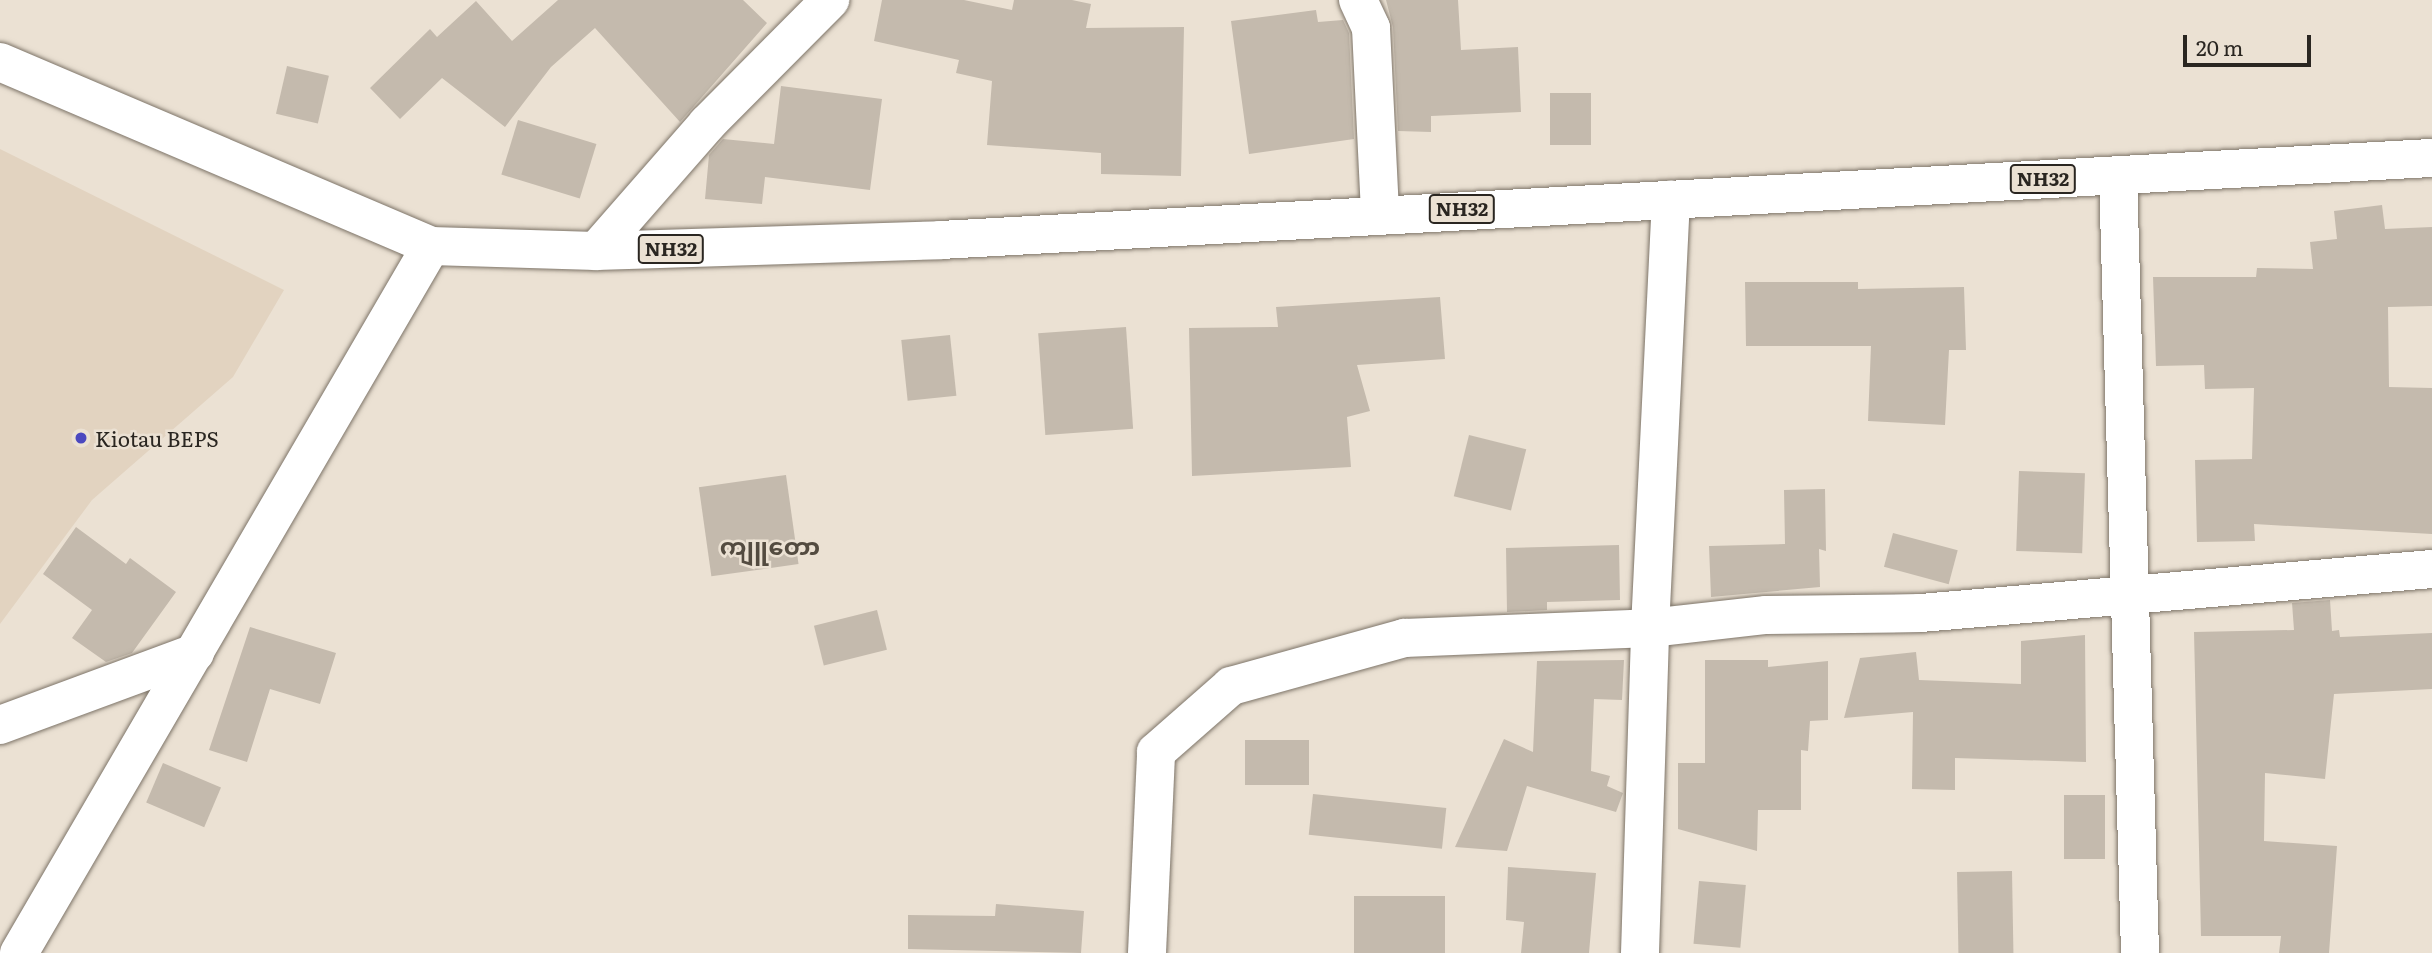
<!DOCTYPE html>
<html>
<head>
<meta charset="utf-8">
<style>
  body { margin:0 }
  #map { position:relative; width:2432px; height:953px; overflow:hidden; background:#ebe1d3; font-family:Literata,"Noto Sans Myanmar",serif }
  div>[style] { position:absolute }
  .built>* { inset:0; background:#e2d3c0 }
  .building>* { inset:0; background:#c4baad; transform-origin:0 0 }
  .roads { filter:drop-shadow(0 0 2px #7d7468) drop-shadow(0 0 2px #7d7468) }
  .minor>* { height:38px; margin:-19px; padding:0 19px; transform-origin:19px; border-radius:19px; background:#fff }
  .highway>* { height:38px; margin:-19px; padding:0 19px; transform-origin:19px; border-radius:19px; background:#fff }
  .dots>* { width:19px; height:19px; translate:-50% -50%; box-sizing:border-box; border:4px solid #ebe1d3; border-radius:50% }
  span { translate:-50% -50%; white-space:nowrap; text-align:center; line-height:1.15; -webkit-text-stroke:5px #ebe1d3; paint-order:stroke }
  .shield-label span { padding:2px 5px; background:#ebe1d3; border:2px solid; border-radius:5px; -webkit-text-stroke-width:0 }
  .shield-label { font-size:19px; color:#2a2621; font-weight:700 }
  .poi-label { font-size:21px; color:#2a2621 }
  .left { translate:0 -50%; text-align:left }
  .quarter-label { font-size:24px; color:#534b40; font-weight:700 }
  .scale { position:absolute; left:2183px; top:35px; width:128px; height:32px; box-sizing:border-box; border:4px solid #2a2621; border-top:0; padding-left:9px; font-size:21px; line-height:24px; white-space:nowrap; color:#2a2621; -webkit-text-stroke:5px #ebe1d3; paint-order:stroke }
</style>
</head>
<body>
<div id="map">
  <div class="built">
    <i style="clip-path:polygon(0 149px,284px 290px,233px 377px,92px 500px,0 624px)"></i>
  </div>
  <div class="building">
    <i style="clip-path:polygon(558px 0,743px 0,767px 23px,680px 122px,595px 28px,551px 67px,505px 127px,442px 78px,400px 119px,370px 88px,430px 29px,437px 37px,476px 1px,512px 41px)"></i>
    <i style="clip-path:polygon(882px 0,964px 0,1012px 10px,1014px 0,1072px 0,1091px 4px,1086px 28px,1184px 27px,1181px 176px,1101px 174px,1101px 153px,987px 145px,992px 81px,956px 73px,959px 60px,874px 41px)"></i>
    <i style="clip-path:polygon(1386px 0,1458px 0,1461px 50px,1518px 47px,1521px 112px,1431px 116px,1431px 132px,1398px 131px,1393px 27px)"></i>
    <i style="clip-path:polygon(1316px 10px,1318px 22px,1343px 20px,1349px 33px,1354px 139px,1249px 154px,1231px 21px)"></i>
    <i style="left:287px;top:66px;width:43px;height:49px;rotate:13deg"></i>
    <i style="clip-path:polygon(781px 86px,882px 99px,870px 190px,765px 177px,762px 204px,705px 199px,709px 155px,723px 139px,774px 144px)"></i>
    <i style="left:1550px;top:93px;width:41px;height:52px"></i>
    <i style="left:518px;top:120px;width:82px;height:57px;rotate:17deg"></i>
    <i style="clip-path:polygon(2382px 205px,2385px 229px,2432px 227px,2432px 306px,2388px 307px,2389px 387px,2432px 388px,2432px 534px,2254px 524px,2255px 541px,2197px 542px,2195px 460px,2252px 459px,2254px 388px,2205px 389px,2204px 365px,2156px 366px,2153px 277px,2256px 277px,2257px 268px,2313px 269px,2310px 242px,2337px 239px,2334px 211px)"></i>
    <i style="clip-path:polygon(1745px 282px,1858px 282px,1858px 289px,1964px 287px,1966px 350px,1949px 350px,1945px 425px,1868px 421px,1871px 346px,1746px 346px)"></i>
    <i style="clip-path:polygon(1440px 297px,1445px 359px,1357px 365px,1370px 411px,1347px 417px,1351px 467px,1192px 476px,1189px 328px,1278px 327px,1276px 307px)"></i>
    <i style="left:1126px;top:327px;width:102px;height:88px;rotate:86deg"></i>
    <i style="left:950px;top:335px;width:61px;height:49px;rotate:84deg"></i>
    <i style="left:1469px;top:435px;width:59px;height:63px;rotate:14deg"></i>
    <i style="left:2019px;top:471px;width:66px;height:80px;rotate:2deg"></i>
    <i style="left:786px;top:475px;width:90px;height:88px;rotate:82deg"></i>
    <i style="clip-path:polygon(1825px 489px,1826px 551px,1819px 549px,1820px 587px,1711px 597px,1709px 546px,1785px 544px,1784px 490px)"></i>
    <i style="clip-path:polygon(76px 527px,126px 564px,130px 558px,176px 592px,132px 653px,106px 662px,72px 638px,92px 610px,43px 574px)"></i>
    <i style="left:1893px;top:533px;width:67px;height:35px;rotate:15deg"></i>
    <i style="clip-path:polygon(1619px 545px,1620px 600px,1547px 602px,1547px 610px,1507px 612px,1506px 548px)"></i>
    <i style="clip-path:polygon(2330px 600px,2332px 631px,2339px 630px,2340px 637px,2432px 633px,2432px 689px,2334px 694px,2325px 779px,2265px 773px,2264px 841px,2337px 846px,2329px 953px,2279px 953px,2281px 936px,2201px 936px,2194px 632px,2294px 630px,2292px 603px)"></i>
    <i style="left:877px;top:610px;width:41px;height:65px;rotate:76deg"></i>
    <i style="clip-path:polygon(250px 627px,336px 653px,320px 704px,270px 689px,247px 762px,209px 750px)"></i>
    <i style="clip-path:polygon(2085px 635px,2086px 762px,1955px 758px,1955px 790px,1912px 789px,1913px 712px,1844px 718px,1860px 658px,1916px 652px,1919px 680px,2021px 684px,2021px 641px)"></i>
    <i style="clip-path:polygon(1624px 660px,1622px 700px,1594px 699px,1591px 771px,1610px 776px,1607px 786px,1623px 793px,1616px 812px,1527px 786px,1507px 851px,1455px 847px,1504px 739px,1533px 752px,1537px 661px)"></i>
    <i style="clip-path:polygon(1705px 660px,1768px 660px,1768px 667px,1828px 661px,1828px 720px,1810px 721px,1808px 751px,1801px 750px,1801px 810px,1758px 810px,1757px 851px,1678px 829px,1678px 763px,1705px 763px)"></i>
    <i style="left:1245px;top:740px;width:64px;height:45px"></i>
    <i style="left:163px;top:763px;width:63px;height:43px;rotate:23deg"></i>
    <i style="left:1313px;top:794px;width:134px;height:41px;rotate:6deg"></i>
    <i style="left:2064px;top:795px;width:41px;height:64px"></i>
    <i style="clip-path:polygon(1508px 867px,1596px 873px,1589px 953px,1521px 953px,1524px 922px,1506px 920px)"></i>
    <i style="left:2012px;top:871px;width:82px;height:55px;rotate:89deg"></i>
    <i style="left:1699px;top:881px;width:47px;height:63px;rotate:5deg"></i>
    <i style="left:1445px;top:896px;width:57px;height:91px;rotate:90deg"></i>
    <i style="clip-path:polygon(996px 904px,1084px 911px,1081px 953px,908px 949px,908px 915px,995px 916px)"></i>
  </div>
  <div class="roads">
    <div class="minor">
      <i style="left:1358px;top:0;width:31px;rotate:65deg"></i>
      <i style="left:1371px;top:28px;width:185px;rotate:87.2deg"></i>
      <i style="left:2118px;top:175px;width:778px;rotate:88.38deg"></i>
      <i style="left:596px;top:251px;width:169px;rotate:-48.8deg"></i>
      <i style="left:707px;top:124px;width:175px;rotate:-45.2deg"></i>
      <i style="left:0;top:725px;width:208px;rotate:-20.3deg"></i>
      <i style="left:19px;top:953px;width:818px;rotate:-59.77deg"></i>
      <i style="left:1147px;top:953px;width:201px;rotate:-87.4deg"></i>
      <i style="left:1156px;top:752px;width:100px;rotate:-41.3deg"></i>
      <i style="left:1231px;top:686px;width:180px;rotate:-15.5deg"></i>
      <i style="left:1404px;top:638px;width:246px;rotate:-2.3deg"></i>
      <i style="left:1650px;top:628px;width:117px;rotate:-6.4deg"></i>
      <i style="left:1766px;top:615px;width:155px;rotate:-0.7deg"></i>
      <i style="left:1921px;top:613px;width:513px;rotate:-4.92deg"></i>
      <i style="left:1640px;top:953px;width:325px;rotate:-88.2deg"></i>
      <i style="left:1650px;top:628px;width:429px;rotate:-87.2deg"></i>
    </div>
    <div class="highway">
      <i style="left:0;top:62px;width:469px;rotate:23.1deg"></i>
      <i style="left:431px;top:246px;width:165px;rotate:1.7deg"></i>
      <i style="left:596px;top:251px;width:345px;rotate:-1.8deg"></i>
      <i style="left:941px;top:240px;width:1493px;rotate:-3.15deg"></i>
    </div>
  </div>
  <div class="dots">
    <i style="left:81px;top:438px;background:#4b48bf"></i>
  </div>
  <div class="shield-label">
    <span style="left:2043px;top:179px">NH32</span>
    <span style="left:1462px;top:209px">NH32</span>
    <span style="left:671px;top:249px">NH32</span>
  </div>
  <div class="poi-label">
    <span class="left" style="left:95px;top:438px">Kiotau BEPS</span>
  </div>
  <div class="quarter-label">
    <span style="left:770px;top:545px">ကျူတော</span>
  </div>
  <div class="scale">20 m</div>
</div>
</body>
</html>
